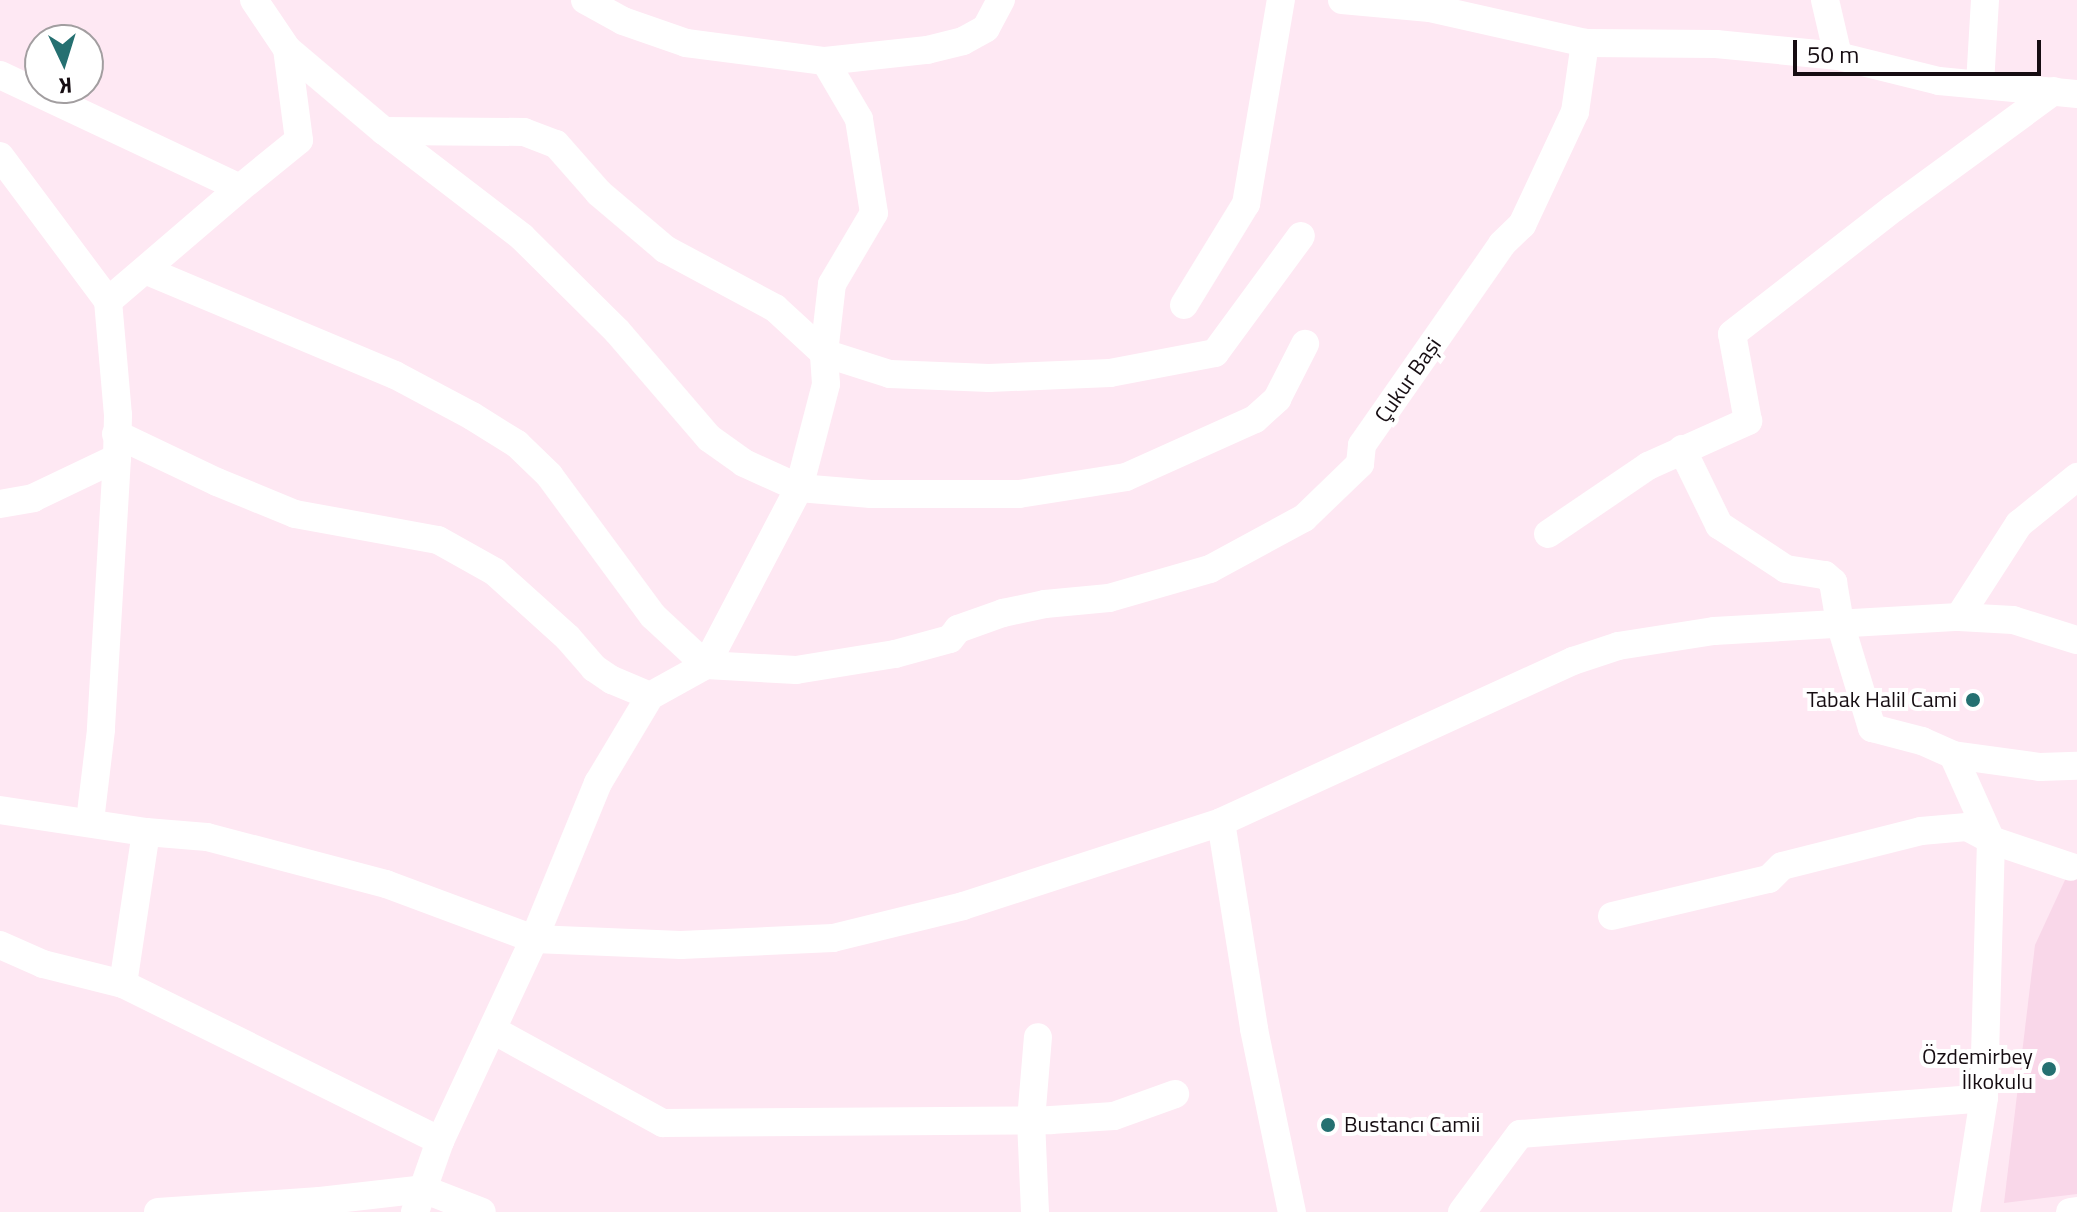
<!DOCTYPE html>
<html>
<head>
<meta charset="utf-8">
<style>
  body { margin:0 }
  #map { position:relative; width:2077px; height:1212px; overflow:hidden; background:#fee8f3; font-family:"Titillium Web",sans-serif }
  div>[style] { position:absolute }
  .built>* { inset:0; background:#f9d7e9 }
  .street>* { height:28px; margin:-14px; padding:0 14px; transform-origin:14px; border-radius:14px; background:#fff }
  .dots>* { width:22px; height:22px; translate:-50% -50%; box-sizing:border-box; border:4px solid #fff; border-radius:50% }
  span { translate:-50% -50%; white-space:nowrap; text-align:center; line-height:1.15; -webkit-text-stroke:8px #fff; paint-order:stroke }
  .street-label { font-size:22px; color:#160d12 }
  .poi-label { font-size:22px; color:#160d12 }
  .right { translate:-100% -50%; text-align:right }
  .left { translate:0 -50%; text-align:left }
  .north { position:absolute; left:24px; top:24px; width:80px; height:80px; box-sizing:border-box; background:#fff; border:2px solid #a29ea0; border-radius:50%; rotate:176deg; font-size:22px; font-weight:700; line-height:32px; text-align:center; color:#160d12 }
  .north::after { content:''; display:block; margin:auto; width:28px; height:36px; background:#257071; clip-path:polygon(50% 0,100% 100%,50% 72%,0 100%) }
  .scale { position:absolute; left:1793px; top:40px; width:248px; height:36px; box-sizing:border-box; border:4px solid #160d12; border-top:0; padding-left:10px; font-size:24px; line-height:28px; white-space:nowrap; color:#160d12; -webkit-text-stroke:6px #fff; paint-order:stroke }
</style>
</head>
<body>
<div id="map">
  <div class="built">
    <i style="clip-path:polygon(2071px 867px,2077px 870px,2077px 1194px,2004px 1203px,2035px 945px)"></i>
  </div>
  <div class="street">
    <i style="left:254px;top:0;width:59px;rotate:56deg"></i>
    <i style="left:287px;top:49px;width:127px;rotate:40.2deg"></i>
    <i style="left:384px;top:131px;width:174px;rotate:37.5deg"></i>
    <i style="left:522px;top:237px;width:134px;rotate:44.7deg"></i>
    <i style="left:617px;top:331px;width:141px;rotate:49.3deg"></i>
    <i style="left:709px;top:438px;width:43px;rotate:35.5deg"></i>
    <i style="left:744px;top:463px;width:60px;rotate:24.4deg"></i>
    <i style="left:799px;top:488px;width:72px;rotate:4.8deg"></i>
    <i style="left:871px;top:494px;width:148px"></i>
    <i style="left:1019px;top:494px;width:108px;rotate:-9deg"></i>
    <i style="left:1126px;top:477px;width:141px;rotate:-24.2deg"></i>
    <i style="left:1255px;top:419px;width:30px;rotate:-42deg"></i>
    <i style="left:1277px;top:399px;width:62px;rotate:-63deg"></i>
    <i style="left:585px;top:0;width:43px;rotate:28.9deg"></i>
    <i style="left:623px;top:21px;width:67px;rotate:19.2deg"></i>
    <i style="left:686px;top:43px;width:140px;rotate:7.4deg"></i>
    <i style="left:825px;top:61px;width:103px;rotate:-6.2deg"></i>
    <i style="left:927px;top:50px;width:37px;rotate:-14deg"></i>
    <i style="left:963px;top:41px;width:26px;rotate:-29deg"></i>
    <i style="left:986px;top:28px;width:32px;rotate:-62deg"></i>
    <i style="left:1342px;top:0;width:88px;rotate:5.2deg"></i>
    <i style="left:1430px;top:8px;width:159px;rotate:12.7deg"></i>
    <i style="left:1585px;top:43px;width:131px;rotate:0.4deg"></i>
    <i style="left:1716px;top:44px;width:123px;rotate:5.6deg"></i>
    <i style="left:1838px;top:56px;width:104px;rotate:13.9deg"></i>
    <i style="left:1939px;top:81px;width:139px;rotate:5.4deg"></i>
    <i style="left:1825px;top:0;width:57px;rotate:76.9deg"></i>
    <i style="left:0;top:75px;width:265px;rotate:25.2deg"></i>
    <i style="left:240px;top:188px;width:174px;rotate:139.4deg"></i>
    <i style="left:1980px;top:84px;width:84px;rotate:-86.6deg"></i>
    <i style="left:384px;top:131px;width:140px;rotate:0.4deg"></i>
    <i style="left:524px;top:132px;width:34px;rotate:21deg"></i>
    <i style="left:556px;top:144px;width:65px;rotate:48.7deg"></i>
    <i style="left:599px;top:193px;width:87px;rotate:40.3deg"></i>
    <i style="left:665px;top:249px;width:125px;rotate:28.2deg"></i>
    <i style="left:775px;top:308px;width:67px;rotate:42.6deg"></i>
    <i style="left:824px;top:353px;width:69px;rotate:17.7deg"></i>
    <i style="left:890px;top:374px;width:99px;rotate:2.3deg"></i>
    <i style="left:989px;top:378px;width:121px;rotate:-2.4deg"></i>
    <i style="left:1110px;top:373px;width:107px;rotate:-10.8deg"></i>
    <i style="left:1215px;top:353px;width:145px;rotate:-53.7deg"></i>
    <i style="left:0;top:156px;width:181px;rotate:53.3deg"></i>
    <i style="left:108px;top:301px;width:114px;rotate:85deg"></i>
    <i style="left:118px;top:415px;width:43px;rotate:91.3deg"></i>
    <i style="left:117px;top:458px;width:272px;rotate:93.4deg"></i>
    <i style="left:101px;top:730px;width:92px;rotate:96.9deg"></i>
    <i style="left:240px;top:188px;width:76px;rotate:-39.1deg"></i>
    <i style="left:299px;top:140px;width:92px;rotate:-97.5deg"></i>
    <i style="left:145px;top:270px;width:271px;rotate:22.8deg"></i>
    <i style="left:395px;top:375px;width:87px;rotate:28deg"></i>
    <i style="left:472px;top:416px;width:53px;rotate:31.9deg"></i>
    <i style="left:517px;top:444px;width:45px;rotate:44.1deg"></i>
    <i style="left:549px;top:475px;width:175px;rotate:53.6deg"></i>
    <i style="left:653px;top:616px;width:72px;rotate:42.8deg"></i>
    <i style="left:706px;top:665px;width:90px;rotate:3.2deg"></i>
    <i style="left:796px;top:670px;width:100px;rotate:-9.2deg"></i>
    <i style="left:895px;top:654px;width:57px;rotate:-15.3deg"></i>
    <i style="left:950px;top:639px;width:13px;rotate:-51deg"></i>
    <i style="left:958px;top:629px;width:48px;rotate:-19.6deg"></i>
    <i style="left:1003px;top:613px;width:43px;rotate:-12.1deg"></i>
    <i style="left:1045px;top:604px;width:64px;rotate:-5.4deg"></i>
    <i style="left:1109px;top:598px;width:105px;rotate:-16deg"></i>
    <i style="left:1210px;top:569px;width:107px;rotate:-28.5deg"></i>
    <i style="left:1304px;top:518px;width:78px;rotate:-44deg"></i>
    <i style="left:1360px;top:464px;width:19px;rotate:-84deg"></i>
    <i style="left:1362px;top:445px;width:245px;rotate:-55.1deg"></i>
    <i style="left:1502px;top:244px;width:28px;rotate:-44deg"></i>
    <i style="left:1522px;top:225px;width:125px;rotate:-64.9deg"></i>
    <i style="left:1575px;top:112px;width:70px;rotate:-81.8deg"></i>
    <i style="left:1184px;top:305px;width:119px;rotate:-58.5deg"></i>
    <i style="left:1246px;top:204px;width:207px;rotate:-80.3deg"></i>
    <i style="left:116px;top:434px;width:112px;rotate:25.4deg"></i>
    <i style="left:217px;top:482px;width:84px;rotate:22.3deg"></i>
    <i style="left:295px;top:514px;width:145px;rotate:10.3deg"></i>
    <i style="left:438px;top:540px;width:65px;rotate:29.3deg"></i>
    <i style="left:495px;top:572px;width:98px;rotate:42.1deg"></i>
    <i style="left:568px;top:638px;width:40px;rotate:49deg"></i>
    <i style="left:594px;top:668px;width:22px;rotate:34deg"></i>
    <i style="left:612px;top:680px;width:41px;rotate:22.8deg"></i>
    <i style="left:1682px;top:449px;width:85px;rotate:64deg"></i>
    <i style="left:1719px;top:525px;width:80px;rotate:33.3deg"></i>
    <i style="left:1786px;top:569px;width:39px;rotate:9deg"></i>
    <i style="left:1825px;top:575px;width:11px;rotate:41deg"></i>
    <i style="left:1833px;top:582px;width:42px;rotate:80.3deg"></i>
    <i style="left:1840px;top:623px;width:110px;rotate:73.1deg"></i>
    <i style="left:1872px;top:728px;width:52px;rotate:14.6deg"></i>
    <i style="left:1922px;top:741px;width:34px;rotate:24deg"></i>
    <i style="left:1953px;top:755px;width:88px;rotate:7.9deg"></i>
    <i style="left:2040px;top:767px;width:37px;rotate:-2deg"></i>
    <i style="left:0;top:504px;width:34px;rotate:-10deg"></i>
    <i style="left:33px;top:498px;width:93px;rotate:-25.5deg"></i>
    <i style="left:1548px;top:534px;width:121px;rotate:-34.2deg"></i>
    <i style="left:1648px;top:466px;width:110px;rotate:-24.2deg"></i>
    <i style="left:1748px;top:421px;width:88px;rotate:-100.4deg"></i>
    <i style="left:1732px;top:334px;width:205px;rotate:-37.9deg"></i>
    <i style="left:1894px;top:208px;width:198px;rotate:-36.2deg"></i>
    <i style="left:1959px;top:617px;width:111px;rotate:-57.2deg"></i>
    <i style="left:2019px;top:524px;width:75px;rotate:-39deg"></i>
    <i style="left:1953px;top:755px;width:93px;rotate:65.9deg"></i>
    <i style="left:1991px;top:840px;width:258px;rotate:91.6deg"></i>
    <i style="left:1984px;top:1098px;width:115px;rotate:99deg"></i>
    <i style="left:0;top:810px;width:148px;rotate:8.6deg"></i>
    <i style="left:146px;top:832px;width:61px;rotate:4.7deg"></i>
    <i style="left:207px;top:837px;width:185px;rotate:14.7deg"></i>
    <i style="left:386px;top:884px;width:158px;rotate:20.4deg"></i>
    <i style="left:534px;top:939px;width:147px;rotate:2.3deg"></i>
    <i style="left:681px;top:945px;width:152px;rotate:-2.6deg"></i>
    <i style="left:833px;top:938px;width:134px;rotate:-13.8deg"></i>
    <i style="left:963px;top:906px;width:271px;rotate:-18deg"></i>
    <i style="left:1221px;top:822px;width:387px;rotate:-24.6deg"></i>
    <i style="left:1573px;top:661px;width:47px;rotate:-18.4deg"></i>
    <i style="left:1618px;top:646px;width:97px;rotate:-8.9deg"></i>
    <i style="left:1714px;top:631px;width:245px;rotate:-3.3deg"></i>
    <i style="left:1959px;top:617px;width:54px;rotate:3.2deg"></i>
    <i style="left:2013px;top:620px;width:67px;rotate:17.4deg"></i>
    <i style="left:1221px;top:822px;width:210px;rotate:80.9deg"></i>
    <i style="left:1254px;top:1029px;width:187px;rotate:78.3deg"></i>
    <i style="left:146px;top:832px;width:154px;rotate:98.6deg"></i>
    <i style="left:123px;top:984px;width:354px;rotate:26.3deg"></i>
    <i style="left:1612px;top:916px;width:161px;rotate:-13.3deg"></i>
    <i style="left:1769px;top:879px;width:18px;rotate:-45deg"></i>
    <i style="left:1782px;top:866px;width:143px;rotate:-14.1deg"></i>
    <i style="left:1921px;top:831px;width:46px;rotate:-5deg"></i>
    <i style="left:1967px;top:827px;width:27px;rotate:28deg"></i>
    <i style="left:1991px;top:840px;width:84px;rotate:18.6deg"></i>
    <i style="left:0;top:945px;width:47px;rotate:23.8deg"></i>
    <i style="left:43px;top:964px;width:82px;rotate:14deg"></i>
    <i style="left:493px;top:1030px;width:194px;rotate:28.7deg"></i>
    <i style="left:663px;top:1123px;width:388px;rotate:-0.4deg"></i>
    <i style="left:1051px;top:1120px;width:63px;rotate:-3.6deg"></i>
    <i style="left:1114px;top:1116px;width:65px;rotate:-19.8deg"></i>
    <i style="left:158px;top:1212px;width:162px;rotate:-3.9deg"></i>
    <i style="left:320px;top:1201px;width:104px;rotate:-6.6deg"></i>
    <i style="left:423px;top:1189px;width:63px;rotate:21.3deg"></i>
    <i style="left:415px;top:1212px;width:75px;rotate:-70.6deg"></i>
    <i style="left:440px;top:1141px;width:223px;rotate:-65deg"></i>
    <i style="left:534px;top:939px;width:169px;rotate:-67.7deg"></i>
    <i style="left:598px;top:783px;width:101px;rotate:-59.1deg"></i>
    <i style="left:650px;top:696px;width:64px;rotate:-29deg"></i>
    <i style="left:706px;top:665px;width:200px;rotate:-62.3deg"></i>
    <i style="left:799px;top:488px;width:107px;rotate:-75.4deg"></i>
    <i style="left:826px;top:384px;width:31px;rotate:-94deg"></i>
    <i style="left:824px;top:353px;width:69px;rotate:-83.4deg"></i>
    <i style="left:832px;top:284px;width:82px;rotate:-59.4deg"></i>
    <i style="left:874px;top:213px;width:95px;rotate:-99.1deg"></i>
    <i style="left:859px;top:119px;width:67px;rotate:-120.4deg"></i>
    <i style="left:1035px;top:1212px;width:92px;rotate:-92.5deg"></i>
    <i style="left:1031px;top:1120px;width:83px;rotate:-85.2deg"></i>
    <i style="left:1462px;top:1212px;width:97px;rotate:-53.4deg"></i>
    <i style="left:1520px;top:1134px;width:465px;rotate:-4.4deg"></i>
    <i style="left:2070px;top:1212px;width:7px;rotate:-8deg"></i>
  </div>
  <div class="dots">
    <i style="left:1973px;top:700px;background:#257071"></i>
    <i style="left:2049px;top:1069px;background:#257071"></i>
    <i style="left:1328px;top:1125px;background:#257071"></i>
  </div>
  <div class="street-label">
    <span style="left:1408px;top:380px;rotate:-55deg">Çukur Başi</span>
  </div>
  <div class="poi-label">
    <span class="right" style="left:1957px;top:700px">Tabak Halil Cami</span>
    <span class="right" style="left:2033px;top:1069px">Özdemirbey<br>İlkokulu</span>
    <span class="left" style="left:1344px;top:1125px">Bustancı Camii</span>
  </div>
  <div class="north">K</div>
  <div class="scale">50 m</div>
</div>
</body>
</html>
